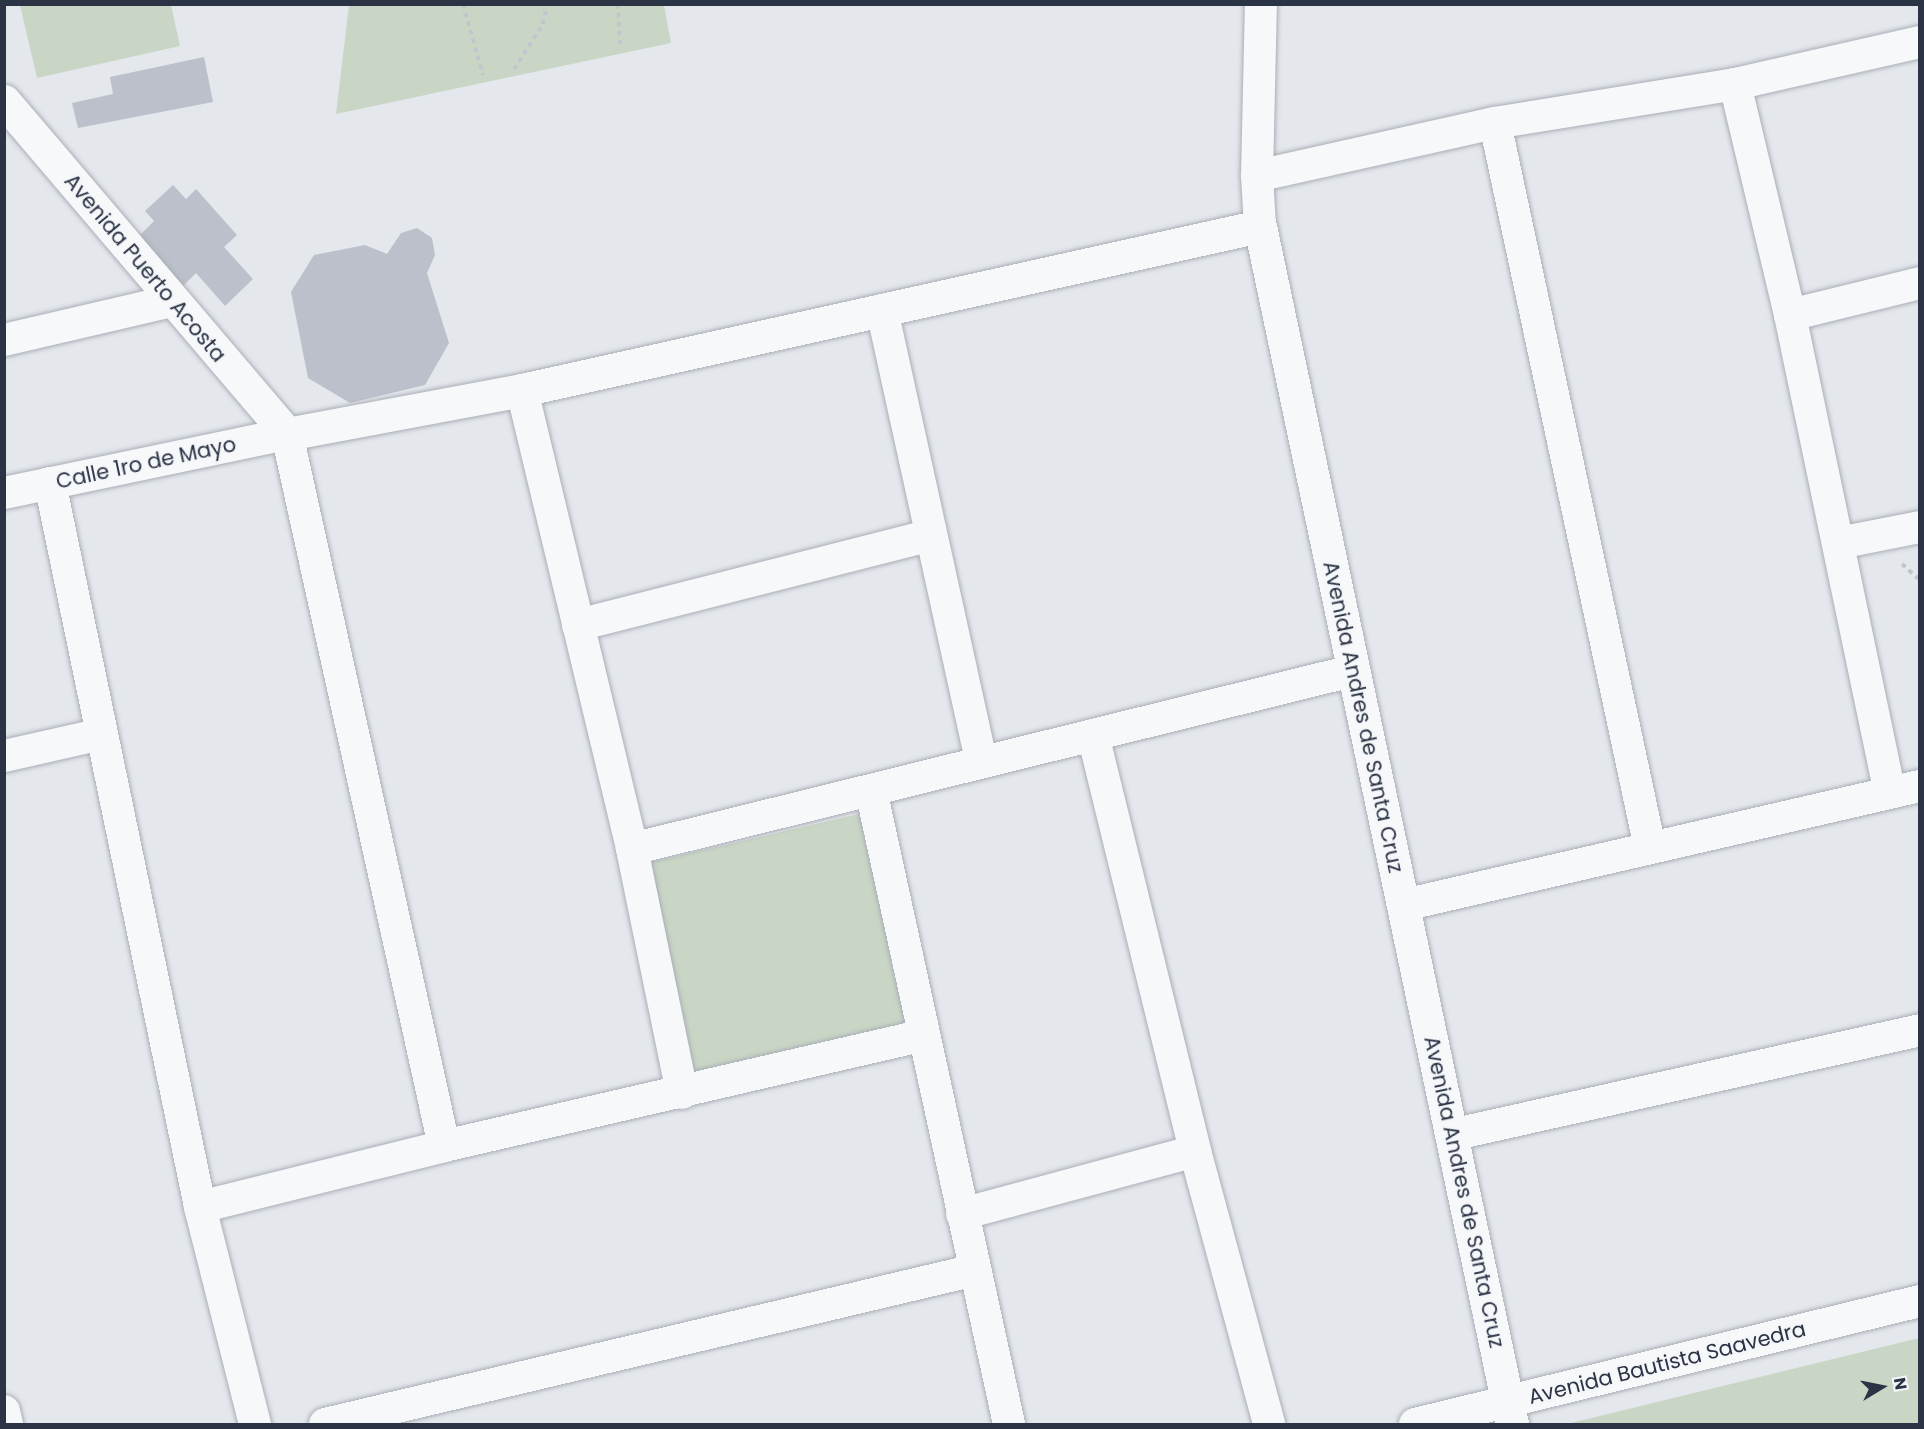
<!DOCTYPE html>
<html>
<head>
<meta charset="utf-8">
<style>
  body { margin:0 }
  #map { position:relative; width:1924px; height:1429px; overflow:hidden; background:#e4e7ec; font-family:Poppins,sans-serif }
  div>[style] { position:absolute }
  .green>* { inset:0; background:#c9d6c5; transform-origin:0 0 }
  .building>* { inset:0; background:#bbc0ca }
  .path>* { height:4px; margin-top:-2px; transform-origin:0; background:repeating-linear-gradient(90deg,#c2c5cb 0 4.5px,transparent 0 9px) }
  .roads { filter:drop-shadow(0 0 2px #a9aeb7) drop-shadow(0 0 2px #a9aeb7) }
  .minor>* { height:32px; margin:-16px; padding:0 16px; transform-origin:16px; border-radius:16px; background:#f7f8fa }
  .tertiary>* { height:33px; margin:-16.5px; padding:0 16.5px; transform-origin:16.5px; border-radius:16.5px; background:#f7f8fa }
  span { translate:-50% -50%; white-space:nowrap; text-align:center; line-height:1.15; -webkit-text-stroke:4.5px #f4f6f9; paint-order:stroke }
  .street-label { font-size:21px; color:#2b3445 }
  .frame { position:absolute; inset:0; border:6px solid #2b3445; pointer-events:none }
  .north { position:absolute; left:1852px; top:1357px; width:60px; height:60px; -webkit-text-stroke:4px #f4f6f9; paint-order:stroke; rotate:80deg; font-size:16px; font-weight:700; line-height:24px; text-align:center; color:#2b3445 }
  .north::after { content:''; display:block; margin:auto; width:21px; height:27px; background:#2b3445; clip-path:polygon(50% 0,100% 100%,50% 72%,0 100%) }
</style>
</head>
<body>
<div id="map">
  <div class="green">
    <i style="clip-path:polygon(20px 5px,171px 5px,180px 46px,37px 78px)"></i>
    <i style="clip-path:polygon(349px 5px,664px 5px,671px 43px,336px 114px)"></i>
    <i style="left:859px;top:814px;width:214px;height:218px;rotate:77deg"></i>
    <i style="clip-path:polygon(1919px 1338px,1919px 1424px,1567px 1424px)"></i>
  </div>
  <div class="building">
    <i style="clip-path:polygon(204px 57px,213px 102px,78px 128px,72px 103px,113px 94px,110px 77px)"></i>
    <i style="clip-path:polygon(173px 185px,186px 199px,196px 189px,237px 235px,224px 247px,253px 279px,225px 306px,196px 273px,183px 286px,138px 237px,154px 221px,145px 211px)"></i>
    <i style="clip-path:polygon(417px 228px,432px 238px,435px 255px,427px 273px,449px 343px,425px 385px,350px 403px,308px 378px,291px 292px,314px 255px,365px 245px,387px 254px,401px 233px)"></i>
  </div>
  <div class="path">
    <i style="left:463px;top:4px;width:74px;rotate:74.3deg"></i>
    <i style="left:618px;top:4px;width:41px;rotate:87.2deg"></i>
    <i style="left:514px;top:69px;width:54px;rotate:-57.2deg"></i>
    <i style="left:543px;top:24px;width:20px;rotate:-79deg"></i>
    <i style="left:1902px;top:564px;width:24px;rotate:42deg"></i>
  </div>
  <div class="roads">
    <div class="minor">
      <i style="left:1735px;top:84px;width:237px;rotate:76.6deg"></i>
      <i style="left:1790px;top:315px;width:488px;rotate:78.2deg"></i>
      <i style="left:1495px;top:123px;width:741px;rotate:77.93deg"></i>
      <i style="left:1257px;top:176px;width:244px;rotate:-12.6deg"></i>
      <i style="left:1495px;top:123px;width:243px;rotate:-9.2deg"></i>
      <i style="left:1735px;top:84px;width:190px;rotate:-12.8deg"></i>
      <i style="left:1260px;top:226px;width:50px;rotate:-93.4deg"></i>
      <i style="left:1257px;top:176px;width:172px;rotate:-88.7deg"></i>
      <i style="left:882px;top:310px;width:463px;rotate:77.6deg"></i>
      <i style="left:1790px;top:315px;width:134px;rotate:-13.8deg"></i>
      <i style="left:4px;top:340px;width:171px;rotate:-13.1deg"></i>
      <i style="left:522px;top:390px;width:472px;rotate:76.5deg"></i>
      <i style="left:632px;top:849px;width:249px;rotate:78.4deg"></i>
      <i style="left:50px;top:483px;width:739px;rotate:78.29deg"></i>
      <i style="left:200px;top:1207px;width:224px;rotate:75.8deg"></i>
      <i style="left:4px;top:493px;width:289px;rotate:-11.8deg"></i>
      <i style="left:287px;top:434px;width:729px;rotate:77.56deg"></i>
      <i style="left:1839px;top:543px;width:83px;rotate:-11.2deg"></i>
      <i style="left:578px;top:625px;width:364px;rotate:-14.3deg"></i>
      <i style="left:1093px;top:735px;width:428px;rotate:76.2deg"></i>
      <i style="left:1195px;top:1151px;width:283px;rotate:74.8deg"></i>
      <i style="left:4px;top:756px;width:100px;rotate:-12.7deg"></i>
      <i style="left:871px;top:790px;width:649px;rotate:77.72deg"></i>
      <i style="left:632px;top:849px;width:742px;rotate:-13.89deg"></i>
      <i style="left:1404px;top:905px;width:530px;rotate:-12.99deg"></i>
      <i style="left:1451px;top:1135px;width:481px;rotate:-12.6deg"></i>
      <i style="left:200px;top:1207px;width:252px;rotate:-14deg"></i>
      <i style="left:444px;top:1146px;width:490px;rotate:-13deg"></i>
      <i style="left:962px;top:1214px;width:241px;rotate:-15.1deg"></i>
      <i style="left:4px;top:1411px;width:13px;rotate:77deg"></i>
      <i style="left:325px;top:1424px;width:668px;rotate:-13.33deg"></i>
      <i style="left:1415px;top:1424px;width:520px;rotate:-13.69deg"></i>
    </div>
    <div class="tertiary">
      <i style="left:4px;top:101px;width:437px;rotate:49.6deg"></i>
      <i style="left:287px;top:434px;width:239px;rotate:-10.6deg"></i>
      <i style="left:522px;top:390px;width:756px;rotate:-12.53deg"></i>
      <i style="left:1260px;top:226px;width:1224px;rotate:78.12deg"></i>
    </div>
  </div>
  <div class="street-label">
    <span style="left:145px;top:268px;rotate:50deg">Avenida Puerto Acosta</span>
    <span style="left:146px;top:463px;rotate:-12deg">Calle 1ro de Mayo</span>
    <span style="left:1363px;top:717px;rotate:78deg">Avenida Andres de Santa Cruz</span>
    <span style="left:1464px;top:1192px;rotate:78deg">Avenida Andres de Santa Cruz</span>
    <span style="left:1667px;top:1363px;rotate:-14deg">Avenida Bautista Saavedra</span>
  </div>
  <div class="frame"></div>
  <div class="north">N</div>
</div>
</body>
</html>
